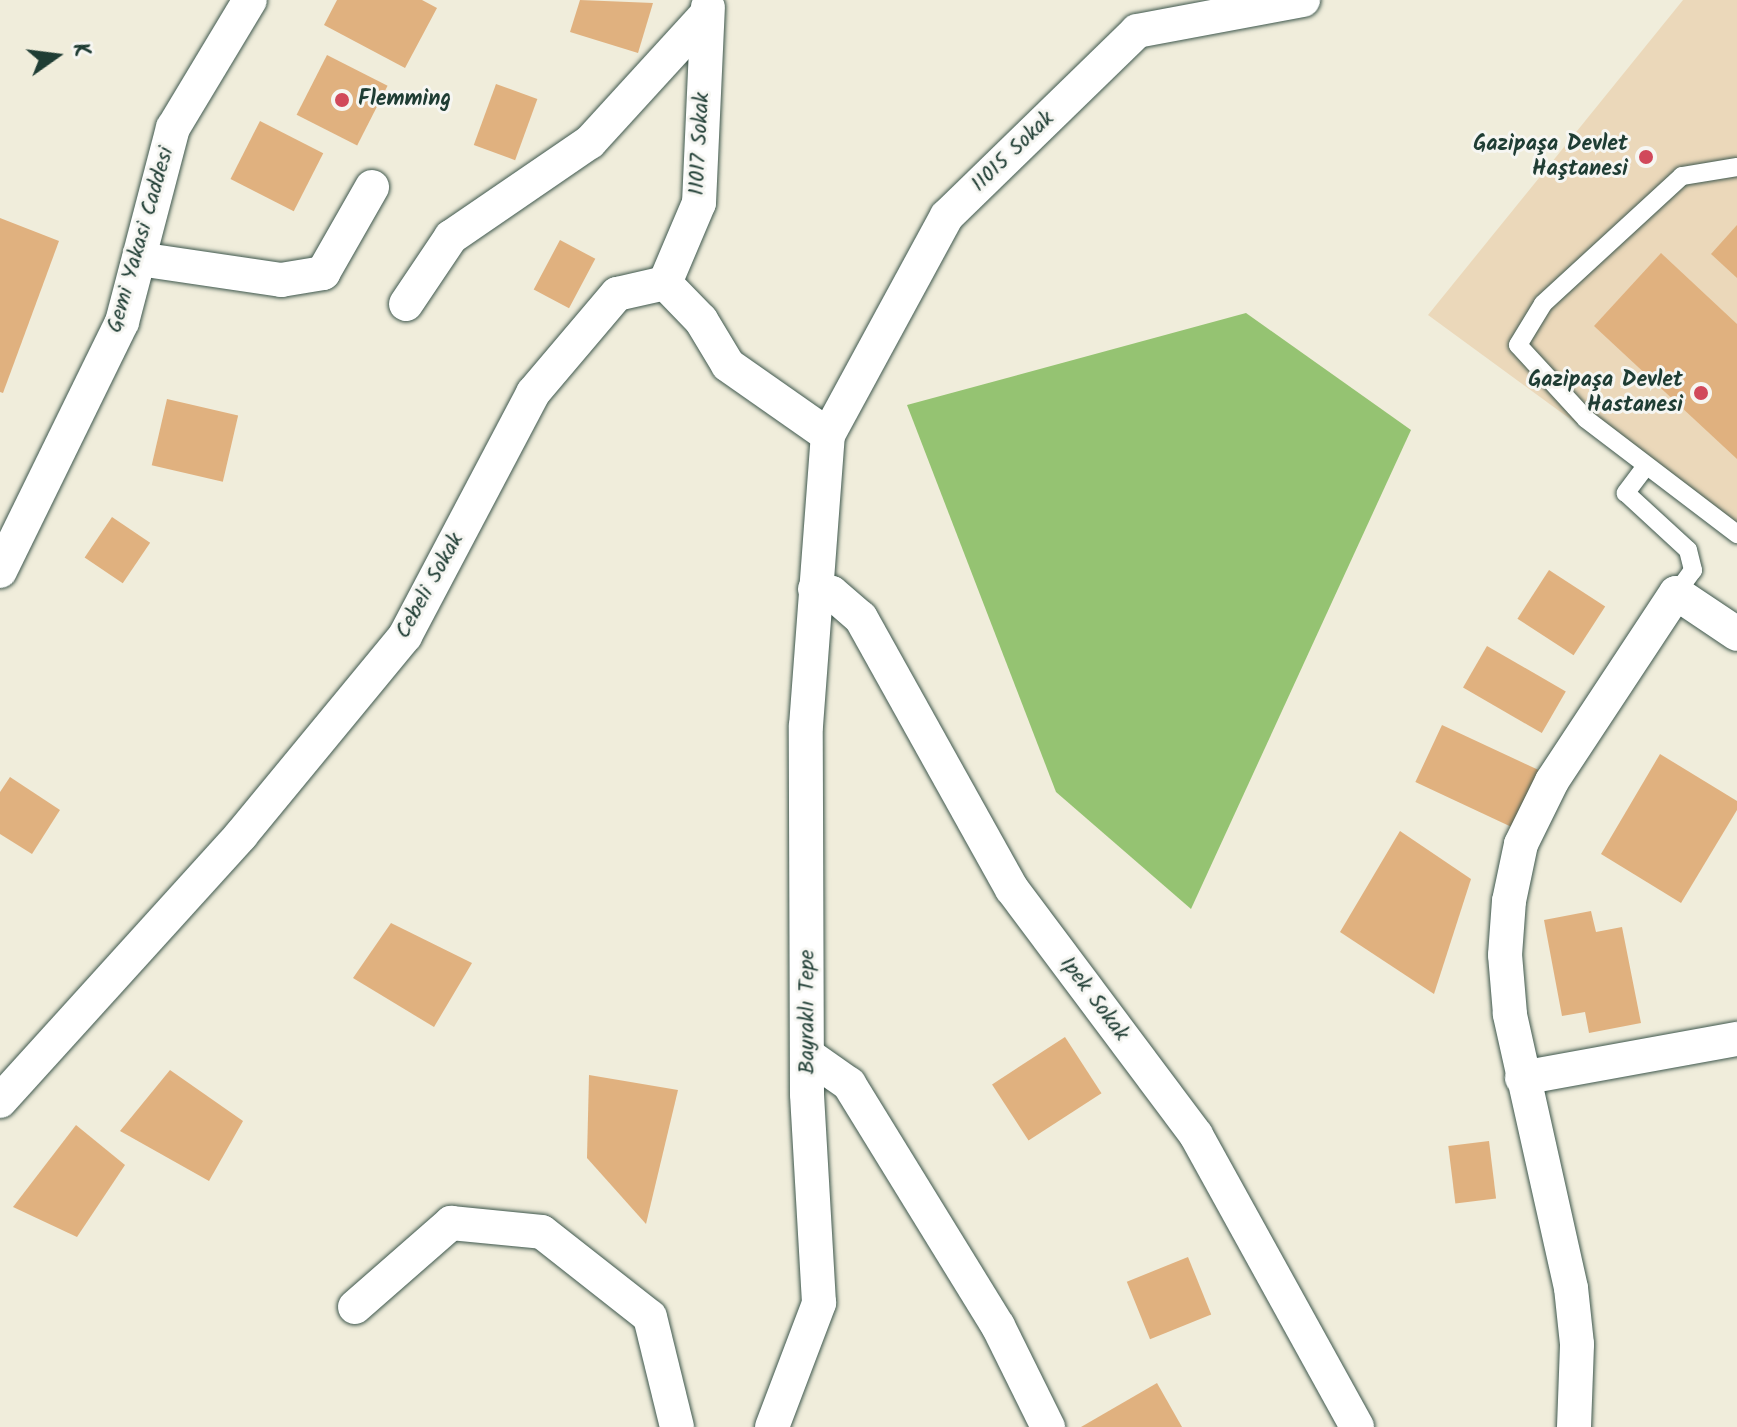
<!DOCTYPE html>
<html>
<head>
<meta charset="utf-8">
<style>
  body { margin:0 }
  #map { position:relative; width:1737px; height:1427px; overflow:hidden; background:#f0eddb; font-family:Kalam,sans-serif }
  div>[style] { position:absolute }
  .built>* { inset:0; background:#ebd8ba }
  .green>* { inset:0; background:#95c372 }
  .building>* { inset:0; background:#e0b17f; transform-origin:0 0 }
  .roads { filter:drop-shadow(0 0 2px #3e574d) drop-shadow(0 0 2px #3e574d) }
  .lane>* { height:18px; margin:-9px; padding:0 9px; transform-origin:9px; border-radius:9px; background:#fff }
  .street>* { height:34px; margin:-17px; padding:0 17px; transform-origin:17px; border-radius:17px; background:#fff }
  .dots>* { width:22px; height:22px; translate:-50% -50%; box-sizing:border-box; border:4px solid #f6f6f2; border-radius:50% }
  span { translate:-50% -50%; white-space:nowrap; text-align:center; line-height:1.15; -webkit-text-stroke:6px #f6f6f2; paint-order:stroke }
  .poi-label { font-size:22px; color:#1f3d34; font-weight:700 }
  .left { translate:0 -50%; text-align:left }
  .right { translate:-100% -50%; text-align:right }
  .street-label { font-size:22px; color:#1f3d34 }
  .north { position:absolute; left:16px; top:16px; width:80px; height:80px; -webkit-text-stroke:6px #f6f6f2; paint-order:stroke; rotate:76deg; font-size:22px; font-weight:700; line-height:32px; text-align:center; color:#1f3d34 }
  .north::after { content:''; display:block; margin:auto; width:28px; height:36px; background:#1f3d34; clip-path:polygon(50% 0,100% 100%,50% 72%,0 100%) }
</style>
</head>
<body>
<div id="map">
  <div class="built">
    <i style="clip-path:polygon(1683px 0,1737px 0,1737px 541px,1428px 315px)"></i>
  </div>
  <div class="green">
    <i style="clip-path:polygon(1246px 313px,1411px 430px,1191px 909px,1056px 792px,907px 405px)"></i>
  </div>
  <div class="building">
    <i style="clip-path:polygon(337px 0,422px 0,437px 8px,405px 68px,324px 25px)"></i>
    <i style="clip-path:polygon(580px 0,653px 3px,638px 53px,570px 32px)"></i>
    <i style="left:327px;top:55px;width:68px;height:67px;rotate:27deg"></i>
    <i style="left:496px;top:84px;width:44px;height:65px;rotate:20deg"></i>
    <i style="left:260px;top:121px;width:71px;height:65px;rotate:27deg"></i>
    <i style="clip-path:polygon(0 218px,59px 241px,3px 393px,0 392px)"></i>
    <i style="clip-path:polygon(1737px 225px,1737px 278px,1711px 254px)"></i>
    <i style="left:560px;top:240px;width:40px;height:56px;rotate:28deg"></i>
    <i style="clip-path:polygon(1661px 253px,1737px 324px,1737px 459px,1594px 326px)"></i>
    <i style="left:167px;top:399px;width:73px;height:68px;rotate:13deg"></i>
    <i style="left:112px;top:517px;width:46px;height:49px;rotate:34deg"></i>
    <i style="left:1549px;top:570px;width:67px;height:58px;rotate:33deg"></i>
    <i style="left:1487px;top:646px;width:91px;height:48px;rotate:30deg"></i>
    <i style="left:1442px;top:725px;width:115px;height:63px;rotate:25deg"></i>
    <i style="clip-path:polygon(1660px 754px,1737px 801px,1737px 810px,1681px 903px,1601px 854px)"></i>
    <i style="clip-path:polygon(10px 777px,60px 810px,32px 854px,0 834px,0 792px)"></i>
    <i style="clip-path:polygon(1400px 831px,1471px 879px,1434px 994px,1340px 932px)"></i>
    <i style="clip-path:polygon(1591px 911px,1596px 932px,1622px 927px,1641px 1023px,1589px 1033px,1585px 1012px,1562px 1016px,1544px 920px)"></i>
    <i style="clip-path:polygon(391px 923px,472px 963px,434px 1027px,353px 978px)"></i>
    <i style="left:1065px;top:1037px;width:67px;height:87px;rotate:57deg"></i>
    <i style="clip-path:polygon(170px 1070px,243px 1121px,209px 1181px,120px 1131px)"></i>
    <i style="clip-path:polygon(589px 1075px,678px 1090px,646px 1224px,587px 1158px)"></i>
    <i style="clip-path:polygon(76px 1125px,125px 1165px,77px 1237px,13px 1207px)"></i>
    <i style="left:1489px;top:1141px;width:58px;height:41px;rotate:83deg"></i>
    <i style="left:1188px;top:1257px;width:62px;height:66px;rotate:68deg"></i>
    <i style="clip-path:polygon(1157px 1383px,1182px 1427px,1081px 1427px)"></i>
  </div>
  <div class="roads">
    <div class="lane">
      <i style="left:1737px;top:167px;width:56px;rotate:170.7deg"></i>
      <i style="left:1682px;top:176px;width:189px;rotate:137.4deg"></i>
      <i style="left:1543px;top:304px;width:48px;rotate:121.4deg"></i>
      <i style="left:1518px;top:345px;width:100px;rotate:47.4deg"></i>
      <i style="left:1586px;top:419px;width:190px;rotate:37.3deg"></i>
      <i style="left:1646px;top:466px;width:34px;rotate:127deg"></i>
      <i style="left:1626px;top:493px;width:84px;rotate:42.6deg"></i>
      <i style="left:1688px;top:550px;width:21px;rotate:76deg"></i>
      <i style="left:1693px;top:570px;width:29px;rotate:126deg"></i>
    </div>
    <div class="street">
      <i style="left:139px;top:259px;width:144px;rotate:8.4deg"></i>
      <i style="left:281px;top:280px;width:43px;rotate:-9.5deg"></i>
      <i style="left:323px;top:273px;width:99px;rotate:-60.3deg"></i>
      <i style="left:665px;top:283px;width:87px;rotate:-67deg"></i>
      <i style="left:699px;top:203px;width:196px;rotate:-87.4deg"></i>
      <i style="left:406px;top:304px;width:81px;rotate:-56.1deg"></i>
      <i style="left:451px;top:237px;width:168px;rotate:-34.4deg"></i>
      <i style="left:590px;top:142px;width:171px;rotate:-47.6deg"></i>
      <i style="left:0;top:571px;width:277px;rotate:-63.9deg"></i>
      <i style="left:122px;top:322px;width:201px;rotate:-75.3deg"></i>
      <i style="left:173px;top:128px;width:149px;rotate:-59deg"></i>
      <i style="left:815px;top:589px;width:17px;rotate:13deg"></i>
      <i style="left:832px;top:593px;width:38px;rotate:41deg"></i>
      <i style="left:861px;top:618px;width:310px;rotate:60.9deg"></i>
      <i style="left:1012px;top:889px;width:307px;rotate:53.2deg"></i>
      <i style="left:1196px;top:1135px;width:333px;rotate:61.1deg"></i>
      <i style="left:809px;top:1056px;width:49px;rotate:35deg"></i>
      <i style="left:849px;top:1084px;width:284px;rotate:58.4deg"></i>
      <i style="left:998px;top:1326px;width:113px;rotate:63.7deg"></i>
      <i style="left:1522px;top:1078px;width:219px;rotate:-10.3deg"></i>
      <i style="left:0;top:1101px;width:359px;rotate:-47.8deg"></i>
      <i style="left:241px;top:835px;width:258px;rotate:-50.5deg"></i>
      <i style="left:405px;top:636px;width:275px;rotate:-62.2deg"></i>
      <i style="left:533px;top:393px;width:130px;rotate:-49.7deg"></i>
      <i style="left:617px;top:294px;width:49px;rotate:-12.9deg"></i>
      <i style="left:665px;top:283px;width:52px;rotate:45.8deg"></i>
      <i style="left:701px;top:320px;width:52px;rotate:59deg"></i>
      <i style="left:728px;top:365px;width:122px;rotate:35deg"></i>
      <i style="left:355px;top:1307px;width:128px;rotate:-41.2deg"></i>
      <i style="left:451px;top:1223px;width:91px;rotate:5.6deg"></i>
      <i style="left:542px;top:1232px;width:137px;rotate:38.2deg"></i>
      <i style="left:650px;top:1317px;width:113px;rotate:76.2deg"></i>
      <i style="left:772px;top:1427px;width:133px;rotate:-69.2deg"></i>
      <i style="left:819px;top:1303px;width:209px;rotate:-93.3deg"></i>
      <i style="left:807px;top:1094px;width:368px;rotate:-90.2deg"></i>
      <i style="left:806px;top:726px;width:292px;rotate:-85.7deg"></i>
      <i style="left:828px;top:435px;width:249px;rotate:-61.5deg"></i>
      <i style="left:947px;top:216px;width:265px;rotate:-44.2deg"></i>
      <i style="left:1137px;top:31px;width:169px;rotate:-10.6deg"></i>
      <i style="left:1574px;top:1427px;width:83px;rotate:-87.9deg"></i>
      <i style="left:1577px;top:1344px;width:56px;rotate:-96.1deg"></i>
      <i style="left:1571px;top:1288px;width:281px;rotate:-102.6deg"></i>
      <i style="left:1510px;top:1014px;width:59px;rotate:-94.8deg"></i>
      <i style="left:1505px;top:955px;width:54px;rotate:-85.8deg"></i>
      <i style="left:1509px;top:901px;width:58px;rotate:-78.1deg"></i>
      <i style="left:1521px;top:844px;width:70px;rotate:-63.8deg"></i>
      <i style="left:1552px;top:781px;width:225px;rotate:-56.6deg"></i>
      <i style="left:1676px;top:593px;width:73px;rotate:33.9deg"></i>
    </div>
  </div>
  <div class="dots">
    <i style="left:342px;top:100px;background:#d1495b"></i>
    <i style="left:1646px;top:157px;background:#d1495b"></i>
    <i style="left:1701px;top:393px;background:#d1495b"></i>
  </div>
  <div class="poi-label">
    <span class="left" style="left:358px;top:100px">Flemming</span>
    <span class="right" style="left:1628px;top:157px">Gazipaşa Devlet<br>Haştanesi</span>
    <span class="right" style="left:1683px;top:393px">Gazipaşa Devlet<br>Hastanesi</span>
  </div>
  <div class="street-label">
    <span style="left:700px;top:144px;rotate:-87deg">11017 Sokak</span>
    <span style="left:1013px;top:152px;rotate:-44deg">11015 Sokak</span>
    <span style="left:141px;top:240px;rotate:-74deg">Gemi Yakasi Caddesi</span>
    <span style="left:430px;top:586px;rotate:-61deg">Cebeli Sokak</span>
    <span style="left:1094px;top:999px;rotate:53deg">Ipek Sokak</span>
    <span style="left:808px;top:1012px;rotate:-90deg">Bayraklı Tepe</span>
  </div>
  <div class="north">K</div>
</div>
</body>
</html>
